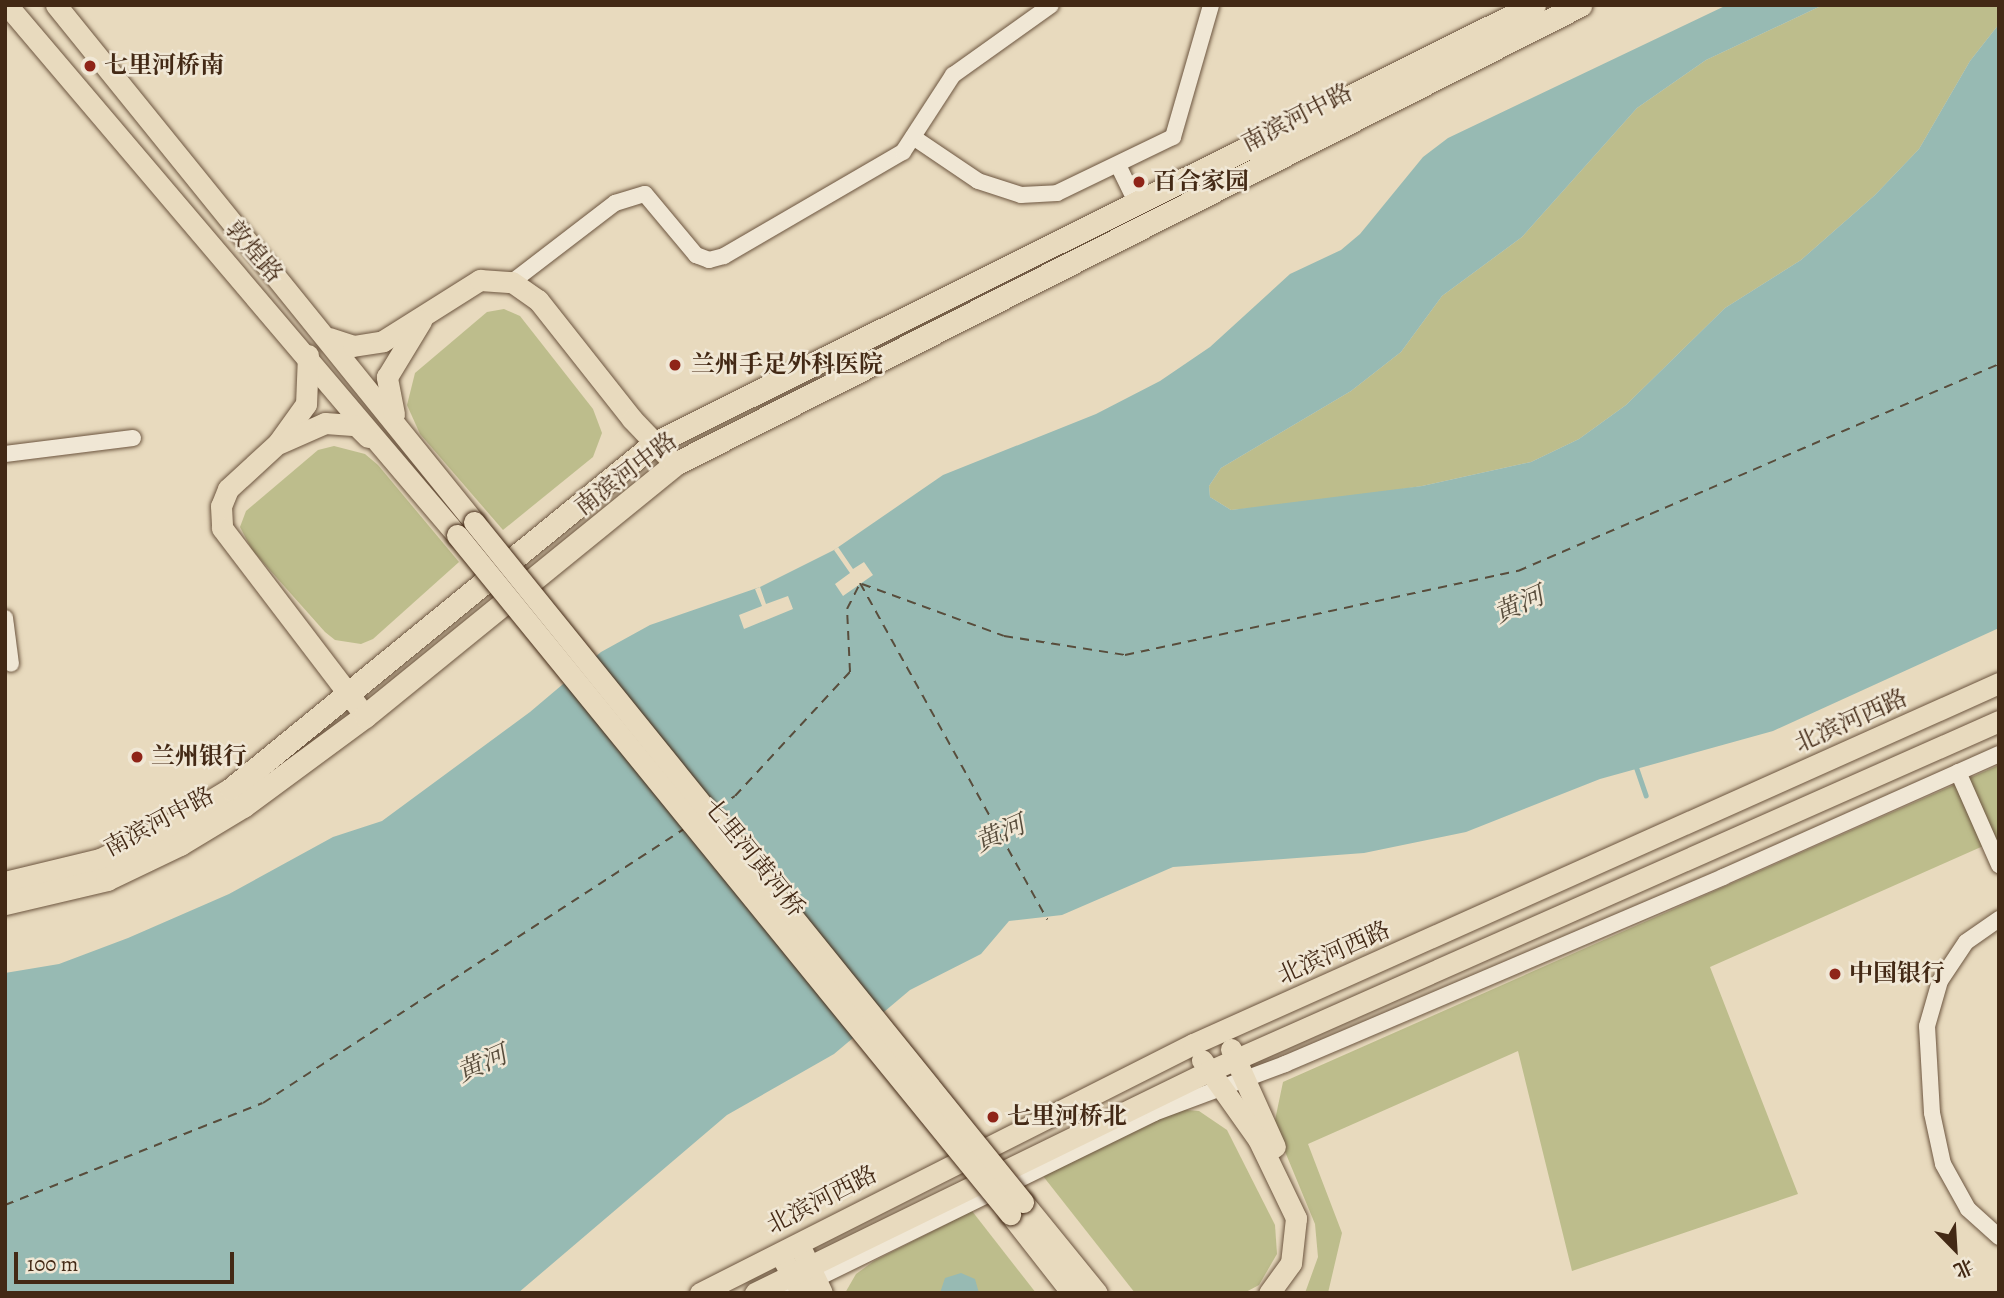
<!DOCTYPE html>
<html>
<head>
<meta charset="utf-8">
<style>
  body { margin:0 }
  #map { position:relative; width:2004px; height:1298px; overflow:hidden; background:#e8dabe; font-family:Alegreya,"Noto Serif SC",serif }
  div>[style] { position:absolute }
  .green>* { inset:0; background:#bdbd8c }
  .water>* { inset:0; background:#97bab3 }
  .pier>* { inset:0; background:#e8dabe }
  .stream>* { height:4.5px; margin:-2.25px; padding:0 2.25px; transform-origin:2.25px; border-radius:2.25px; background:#97bab3 }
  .ferry>* { height:2px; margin-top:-1px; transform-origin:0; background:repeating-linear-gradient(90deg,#584d3c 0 9px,transparent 0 16px) }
  .roads { filter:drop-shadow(0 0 2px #6c553f) drop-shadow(0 0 2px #6c553f) }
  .minor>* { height:16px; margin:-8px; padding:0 8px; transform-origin:8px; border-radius:8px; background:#f0e7d5 }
  .major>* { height:21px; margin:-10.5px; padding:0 10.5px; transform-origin:10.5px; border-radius:10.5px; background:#e8dabe }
  .highway>* { height:23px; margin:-11.5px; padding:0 11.5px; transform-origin:11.5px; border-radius:11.5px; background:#e8dabe }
  .bridges { filter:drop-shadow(0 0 2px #432915) drop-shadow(0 0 2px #432915) }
  .major-bridge>* { height:21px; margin:-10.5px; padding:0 10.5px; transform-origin:10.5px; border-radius:10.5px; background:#e8dabe }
  .dots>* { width:19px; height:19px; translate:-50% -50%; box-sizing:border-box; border:4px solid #f0e7d5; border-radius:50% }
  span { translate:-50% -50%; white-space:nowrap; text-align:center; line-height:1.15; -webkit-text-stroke:5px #f0e7d5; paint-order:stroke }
  .poi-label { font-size:24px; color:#432915; font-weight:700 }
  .left { translate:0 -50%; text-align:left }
  .street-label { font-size:24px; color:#432915 }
  .water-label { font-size:26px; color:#584d3c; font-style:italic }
  .frame { position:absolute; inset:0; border:7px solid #432915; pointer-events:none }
  .north { position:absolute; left:1920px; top:1214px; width:70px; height:70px; -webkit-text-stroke:5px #f0e7d5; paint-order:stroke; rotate:156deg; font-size:19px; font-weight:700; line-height:28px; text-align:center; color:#432915 }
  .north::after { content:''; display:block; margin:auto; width:24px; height:32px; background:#432915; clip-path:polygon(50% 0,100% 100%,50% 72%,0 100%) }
  .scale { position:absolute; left:14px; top:1252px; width:220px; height:32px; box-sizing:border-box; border:4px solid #432915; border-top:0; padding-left:9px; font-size:21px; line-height:24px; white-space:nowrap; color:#432915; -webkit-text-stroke:5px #f0e7d5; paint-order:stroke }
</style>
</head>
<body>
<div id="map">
  <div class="green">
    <i style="clip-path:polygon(1823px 5px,1999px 5px,1999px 24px,1970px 61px,1919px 149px,1875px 195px,1801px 260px,1725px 308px,1626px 405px,1579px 439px,1531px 462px,1422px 486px,1318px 502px,1231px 510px,1210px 497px,1209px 486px,1221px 468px,1351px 391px,1401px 352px,1442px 296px,1522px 237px,1637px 108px,1706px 60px)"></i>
    <i style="clip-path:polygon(504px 309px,520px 316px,593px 409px,602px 433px,593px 457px,503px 530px,420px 434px,407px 405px,415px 373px,487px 312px)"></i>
    <i style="clip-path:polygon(334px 446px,365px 454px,378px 465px,459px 562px,373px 639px,361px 644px,335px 640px,325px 632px,252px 550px,240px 527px,246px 511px,318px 450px)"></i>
    <i style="clip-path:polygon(1999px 765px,1999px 839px,1710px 967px,1798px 1194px,1572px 1271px,1518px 1051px,1308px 1144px,1342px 1233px,1328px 1293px,1305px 1293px,1318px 1257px,1315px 1224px,1274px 1125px,1283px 1082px)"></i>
    <i style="clip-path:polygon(1175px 1109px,1199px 1111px,1227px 1130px,1275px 1225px,1277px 1254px,1259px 1285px,1244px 1293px,1135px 1293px,1043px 1176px)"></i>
    <i style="clip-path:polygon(972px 1211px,1036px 1293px,845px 1293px,856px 1274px,874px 1261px)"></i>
  </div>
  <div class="water">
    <i style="clip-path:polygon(1727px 5px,1823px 5px,1706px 60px,1637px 108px,1522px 237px,1442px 296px,1401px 352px,1351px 391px,1221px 468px,1209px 486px,1210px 497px,1231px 510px,1422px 486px,1531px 462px,1579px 439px,1626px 405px,1725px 308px,1801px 260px,1875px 195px,1919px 149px,1970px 61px,1999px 24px,1999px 628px,1773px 731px,1600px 779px,1466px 832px,1364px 853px,1173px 867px,1062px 915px,1009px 921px,981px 954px,910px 990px,834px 1054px,727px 1115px,518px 1293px,5px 1293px,5px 973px,59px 964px,128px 938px,229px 894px,333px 837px,382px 821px,530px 712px,601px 652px,650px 625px,760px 587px,834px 550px,943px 475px,1096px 414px,1160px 381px,1210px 347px,1290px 274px,1341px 250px,1360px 234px,1423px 157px,1448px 138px)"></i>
    <i style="clip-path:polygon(961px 1273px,975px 1279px,979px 1293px,940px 1293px,945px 1278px)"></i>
  </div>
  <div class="pier">
    <i style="clip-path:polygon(838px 547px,853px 569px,864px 562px,873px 575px,843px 596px,835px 584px,850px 573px,834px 550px)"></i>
    <i style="clip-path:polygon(760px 587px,766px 604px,788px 596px,793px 609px,744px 629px,739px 615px,762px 606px,755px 589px)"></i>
  </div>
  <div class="stream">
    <i style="left:1636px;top:766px;width:31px;rotate:71deg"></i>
  </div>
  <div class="ferry">
    <i style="left:862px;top:584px;width:151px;rotate:20.1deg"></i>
    <i style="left:1004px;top:636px;width:122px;rotate:8.9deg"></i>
    <i style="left:1125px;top:655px;width:402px;rotate:-12.1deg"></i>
    <i style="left:1518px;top:571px;width:524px;rotate:-23.28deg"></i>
    <i style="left:718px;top:807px;width:20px;rotate:-33deg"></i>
    <i style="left:735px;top:796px;width:169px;rotate:-47.2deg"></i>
    <i style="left:850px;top:672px;width:63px;rotate:-92.7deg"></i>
    <i style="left:847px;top:609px;width:29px;rotate:-63deg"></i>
    <i style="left:860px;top:583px;width:385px;rotate:60.9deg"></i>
    <i style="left:5px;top:1205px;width:277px;rotate:-21.6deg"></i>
    <i style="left:263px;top:1103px;width:502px;rotate:-33.06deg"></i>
  </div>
  <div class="roads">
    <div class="minor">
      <i style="left:913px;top:137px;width:78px;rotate:34.1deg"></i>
      <i style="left:978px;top:181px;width:45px;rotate:18deg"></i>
      <i style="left:1021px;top:195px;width:36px;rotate:-3deg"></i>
      <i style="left:1057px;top:193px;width:129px;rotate:-25.8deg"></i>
      <i style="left:1173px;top:137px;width:137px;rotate:-73.9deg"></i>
      <i style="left:1118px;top:165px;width:43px;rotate:64deg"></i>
      <i style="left:512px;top:282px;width:130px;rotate:-37.5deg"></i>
      <i style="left:615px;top:203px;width:31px;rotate:-17deg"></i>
      <i style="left:645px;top:194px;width:80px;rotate:50.1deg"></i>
      <i style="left:696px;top:255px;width:14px;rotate:21deg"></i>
      <i style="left:709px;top:260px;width:16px;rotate:-15deg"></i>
      <i style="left:724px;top:256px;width:207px;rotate:-30.2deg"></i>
      <i style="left:903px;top:152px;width:92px;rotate:-57deg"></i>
      <i style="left:953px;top:75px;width:120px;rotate:-35.5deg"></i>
      <i style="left:5px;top:454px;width:129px;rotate:-7.1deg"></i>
      <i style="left:5px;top:618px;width:46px;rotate:82.6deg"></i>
      <i style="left:1958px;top:772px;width:102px;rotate:66.2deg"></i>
      <i style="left:1999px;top:919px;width:40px;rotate:145.1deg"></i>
      <i style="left:1966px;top:942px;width:47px;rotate:123.7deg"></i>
      <i style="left:1940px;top:981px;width:47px;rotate:106.1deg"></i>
      <i style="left:1927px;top:1026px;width:87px;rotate:86.7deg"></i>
      <i style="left:1932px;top:1113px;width:52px;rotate:77.8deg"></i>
      <i style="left:1943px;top:1164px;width:51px;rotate:60.9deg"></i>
      <i style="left:1968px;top:1209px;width:42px;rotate:42.1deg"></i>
      <i style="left:787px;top:1293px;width:409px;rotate:-26.1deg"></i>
      <i style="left:1154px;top:1113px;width:140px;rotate:-20.5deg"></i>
      <i style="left:1285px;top:1064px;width:476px;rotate:-23.1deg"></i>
      <i style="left:1723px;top:877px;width:302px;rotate:-24deg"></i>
    </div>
    <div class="major">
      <i style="left:7px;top:5px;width:695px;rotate:49.67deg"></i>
      <i style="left:56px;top:5px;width:665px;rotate:51.04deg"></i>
      <i style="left:329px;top:338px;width:25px;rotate:18deg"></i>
      <i style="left:353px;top:346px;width:30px;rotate:-9deg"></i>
      <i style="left:383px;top:341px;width:115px;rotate:-32.2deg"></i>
      <i style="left:480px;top:280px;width:32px;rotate:4deg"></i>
      <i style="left:512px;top:282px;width:32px;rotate:35deg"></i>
      <i style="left:538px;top:300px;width:152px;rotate:51.7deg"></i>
      <i style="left:632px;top:419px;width:62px;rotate:46.3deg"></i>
      <i style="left:308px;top:355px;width:49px;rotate:92.3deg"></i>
      <i style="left:306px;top:404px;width:48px;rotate:125.7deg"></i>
      <i style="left:278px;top:443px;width:68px;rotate:137.4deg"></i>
      <i style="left:228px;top:489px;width:18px;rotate:112deg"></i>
      <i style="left:221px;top:506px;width:22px;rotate:87deg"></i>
      <i style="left:222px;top:528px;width:236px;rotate:52.7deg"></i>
      <i style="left:394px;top:414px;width:38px;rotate:-101deg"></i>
      <i style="left:387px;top:377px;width:66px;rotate:-58.7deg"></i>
      <i style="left:280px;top:443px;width:49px;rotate:-24deg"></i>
      <i style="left:325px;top:423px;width:31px;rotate:4deg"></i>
      <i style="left:356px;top:425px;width:17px;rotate:45deg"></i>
      <i style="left:1231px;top:1049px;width:107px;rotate:65.8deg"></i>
      <i style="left:1202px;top:1060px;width:97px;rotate:54.7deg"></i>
      <i style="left:1258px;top:1139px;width:88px;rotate:64.3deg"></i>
      <i style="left:1296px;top:1218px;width:45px;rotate:96.3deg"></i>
      <i style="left:1291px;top:1263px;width:37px;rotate:126deg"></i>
      <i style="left:1023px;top:1202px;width:117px;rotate:50.9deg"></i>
      <i style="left:1010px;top:1214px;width:100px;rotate:51.9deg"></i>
      <i style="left:803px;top:1253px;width:44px;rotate:64.6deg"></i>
      <i style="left:784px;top:1261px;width:37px;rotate:61deg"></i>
      <i style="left:700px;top:1293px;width:552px;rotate:-26.8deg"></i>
      <i style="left:1193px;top:1044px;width:883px;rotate:-24.13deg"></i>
      <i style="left:755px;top:1293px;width:503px;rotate:-26.06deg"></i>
      <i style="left:1207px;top:1072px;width:866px;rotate:-23.9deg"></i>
    </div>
    <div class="highway">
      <i style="left:5px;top:883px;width:98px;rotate:-13.6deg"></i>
      <i style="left:100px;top:860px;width:78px;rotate:-25.9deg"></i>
      <i style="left:170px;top:826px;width:71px;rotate:-31.2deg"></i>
      <i style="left:231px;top:789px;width:547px;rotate:-39.22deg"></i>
      <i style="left:655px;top:443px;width:982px;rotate:-26.49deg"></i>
      <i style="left:5px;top:903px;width:105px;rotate:-13.2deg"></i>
      <i style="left:107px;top:879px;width:81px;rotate:-25.6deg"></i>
      <i style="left:180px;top:844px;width:74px;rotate:-31.1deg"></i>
      <i style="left:243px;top:806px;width:152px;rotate:-36.4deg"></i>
      <i style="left:365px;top:716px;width:400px;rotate:-39.1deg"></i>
      <i style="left:675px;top:464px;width:1015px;rotate:-26.89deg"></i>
    </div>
  </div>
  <div class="bridges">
    <div class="major-bridge">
      <i style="left:474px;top:522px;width:874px;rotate:51.08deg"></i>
      <i style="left:457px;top:535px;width:876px;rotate:50.84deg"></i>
    </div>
  </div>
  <div class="dots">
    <i style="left:90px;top:66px;background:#8f2418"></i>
    <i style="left:1139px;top:182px;background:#8f2418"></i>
    <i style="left:675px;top:365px;background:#8f2418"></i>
    <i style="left:137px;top:757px;background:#8f2418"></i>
    <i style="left:1835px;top:974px;background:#8f2418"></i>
    <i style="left:993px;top:1117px;background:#8f2418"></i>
  </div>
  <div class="poi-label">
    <span class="left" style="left:104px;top:66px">七里河桥南</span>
    <span class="left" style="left:1153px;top:182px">百合家园</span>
    <span class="left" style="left:691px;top:365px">兰州手足外科医院</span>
    <span class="left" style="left:151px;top:757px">兰州银行</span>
    <span class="left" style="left:1849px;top:974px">中国银行</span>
    <span class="left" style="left:1007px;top:1117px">七里河桥北</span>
  </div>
  <div class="street-label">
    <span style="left:1297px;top:118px;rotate:-27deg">南滨河中路</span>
    <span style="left:254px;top:252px;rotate:49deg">敦煌路</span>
    <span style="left:626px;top:474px;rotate:-37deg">南滨河中路</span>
    <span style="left:1851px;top:721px;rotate:-24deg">北滨河西路</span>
    <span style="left:159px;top:822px;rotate:-28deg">南滨河中路</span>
    <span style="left:754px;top:858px;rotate:51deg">七里河黄河桥</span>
    <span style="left:1334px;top:953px;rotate:-24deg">北滨河西路</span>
    <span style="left:822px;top:1200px;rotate:-27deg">北滨河西路</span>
  </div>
  <div class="water-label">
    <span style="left:1519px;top:605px;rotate:-24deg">黄河</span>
    <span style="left:1000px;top:834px;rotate:-24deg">黄河</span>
    <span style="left:482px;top:1064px;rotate:-24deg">黄河</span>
  </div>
  <div class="frame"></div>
  <div class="north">北</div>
  <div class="scale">100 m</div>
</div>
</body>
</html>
